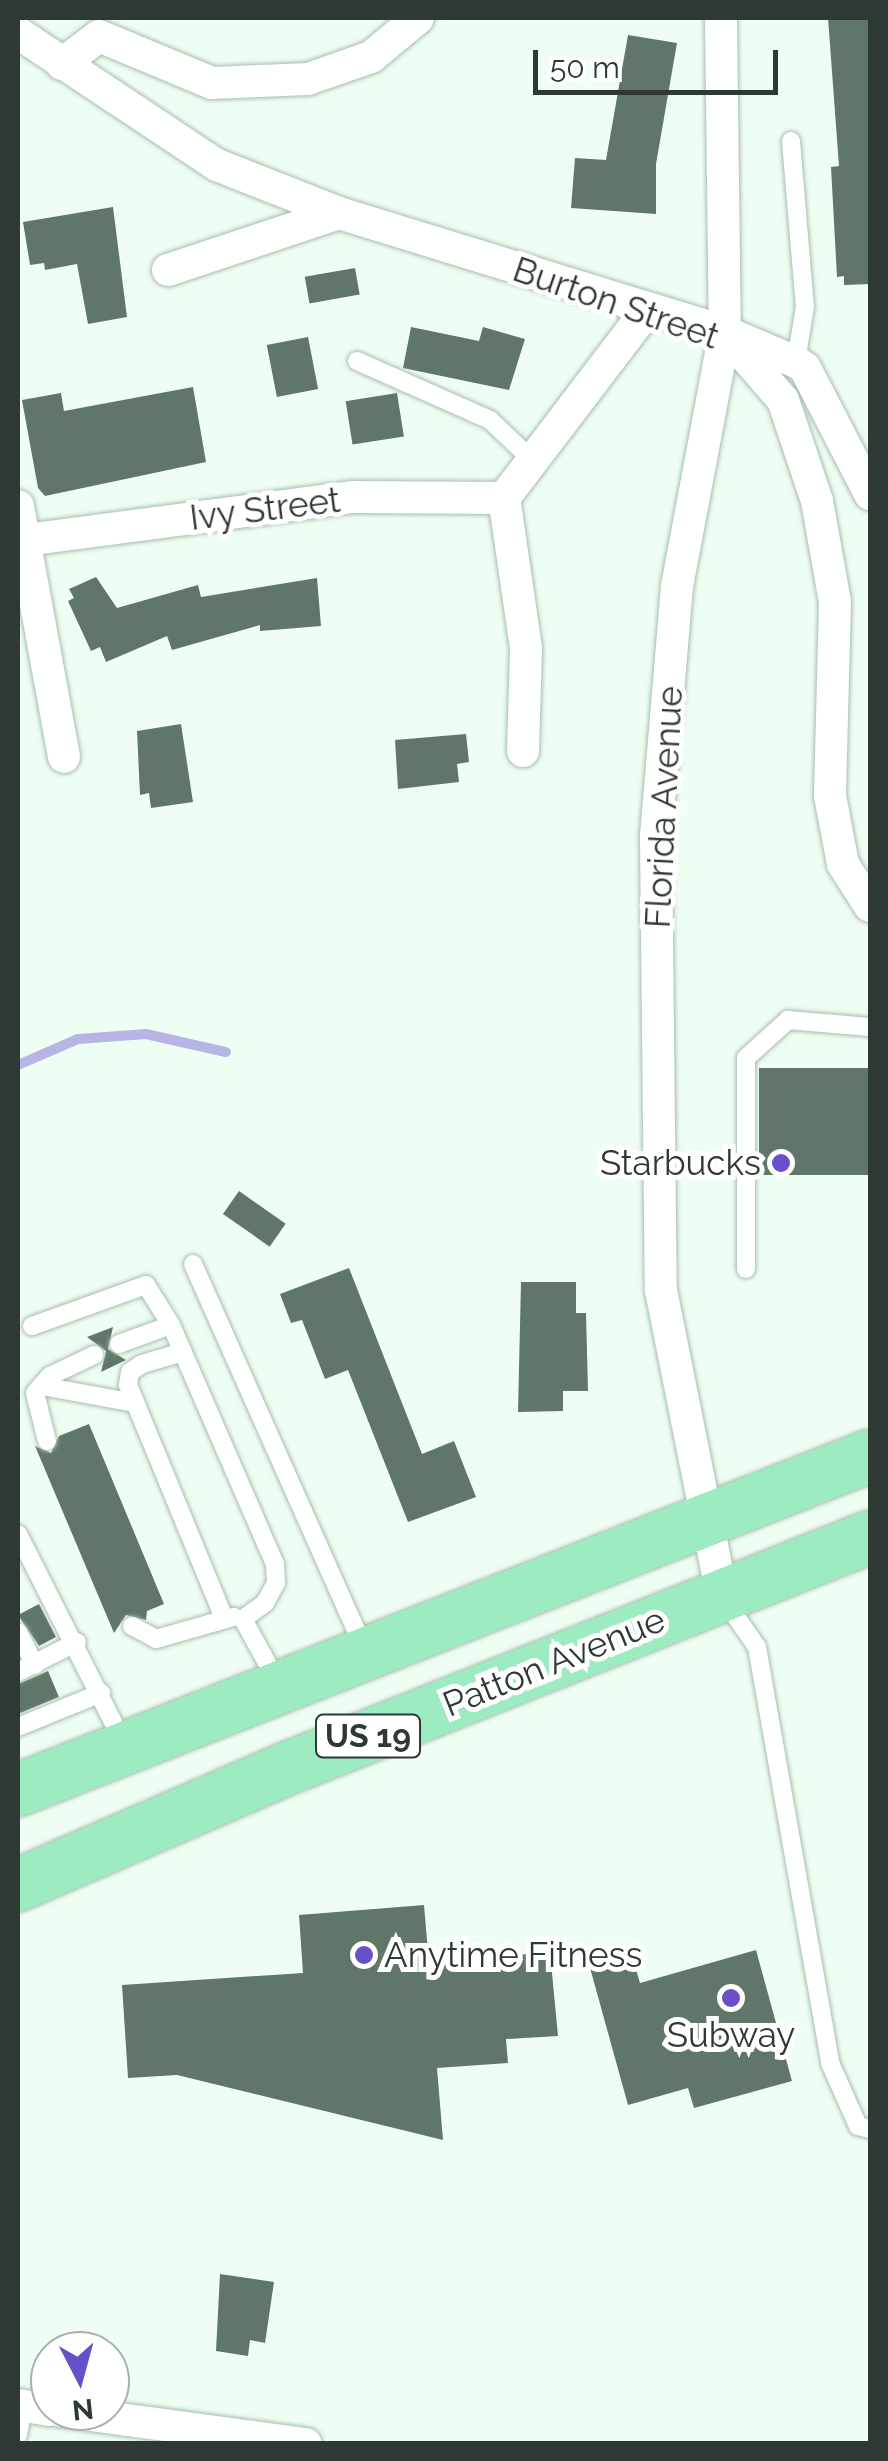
<!DOCTYPE html>
<html>
<head>
<meta charset="utf-8">
<style>
  body { margin:0 }
  #map { position:relative; width:888px; height:2461px; overflow:hidden; background:#effef3; font-family:Raleway,sans-serif }
  div>[style] { position:absolute }
  .stream>* { height:10px; margin:-5px; padding:0 5px; transform-origin:5px; border-radius:5px; background:#b7b5e6 }
  .building>* { inset:0; background:#607668; transform-origin:0 0 }
  .roads { filter:drop-shadow(0 0 2px #a6beae) drop-shadow(0 0 2px #a6beae) }
  .service>* { height:18px; margin:-9px; padding:0 9px; transform-origin:9px; border-radius:9px; background:#fff }
  .minor>* { height:32px; margin:-16px; padding:0 16px; transform-origin:16px; border-radius:16px; background:#fff }
  .primary>* { height:52px; margin:-26px; padding:0 26px; transform-origin:26px; border-radius:26px; background:#9debc1 }
  .dots>* { width:28px; height:28px; translate:-50% -50%; box-sizing:border-box; border:5px solid #fff; border-radius:50% }
  span { translate:-50% -50%; white-space:nowrap; text-align:center; line-height:1.15; -webkit-text-stroke:10px #fff; paint-order:stroke }
  .shield-label span { padding:2px 8px; background:#fff; border:2px solid; border-radius:8px; -webkit-text-stroke-width:0 }
  .shield-label { font-size:32px; color:#2f3933; font-weight:700 }
  .street-label { font-size:35px; color:#2f3933 }
  .poi-label { font-size:35px; color:#2f3933 }
  .right { translate:-100% -50%; text-align:right }
  .left { translate:0 -50%; text-align:left }
  .frame { position:absolute; inset:0; border:20px solid #2f3933; pointer-events:none }
  .north { position:absolute; left:30px; top:2331px; width:100px; height:100px; box-sizing:border-box; background:#fff; border:2px solid #acb0ad; border-radius:50%; rotate:174deg; font-size:28px; font-weight:700; line-height:40px; text-align:center; color:#2f3933 }
  .north::after { content:''; display:block; margin:auto; width:35px; height:45px; background:#6750c9; clip-path:polygon(50% 0,100% 100%,50% 72%,0 100%) }
  .scale { position:absolute; left:533px; top:50px; width:245px; height:45px; box-sizing:border-box; border:5px solid #2f3933; border-top:0; padding-left:12px; font-size:30px; line-height:35px; white-space:nowrap; color:#2f3933; -webkit-text-stroke:8px #fff; paint-order:stroke }
</style>
</head>
<body>
<div id="map">
  <div class="stream">
    <i style="left:18px;top:1065px;width:65px;rotate:-23.4deg"></i>
    <i style="left:78px;top:1039px;width:68px;rotate:-4.2deg"></i>
    <i style="left:146px;top:1034px;width:82px;rotate:12.7deg"></i>
  </div>
  <div class="building">
    <i style="clip-path:polygon(828px 18px,870px 18px,870px 284px,844px 285px,844px 276px,837px 277px,831px 167px,839px 166px)"></i>
    <i style="clip-path:polygon(628px 35px,677px 43px,656px 164px,656px 214px,571px 208px,575px 158px,606px 160px)"></i>
    <i style="clip-path:polygon(113px 207px,127px 317px,88px 324px,77px 264px,45px 270px,44px 263px,30px 265px,23px 222px)"></i>
    <i style="left:355px;top:268px;width:27px;height:51px;rotate:80deg"></i>
    <i style="clip-path:polygon(411px 327px,479px 341px,483px 327px,525px 339px,509px 390px,403px 368px)"></i>
    <i style="left:308px;top:337px;width:53px;height:42px;rotate:79deg"></i>
    <i style="clip-path:polygon(193px 387px,206px 462px,45px 496px,38px 488px,22px 400px,61px 393px,64px 411px)"></i>
    <i style="left:397px;top:393px;width:44px;height:52px;rotate:81deg"></i>
    <i style="clip-path:polygon(96px 577px,117px 608px,198px 585px,201px 597px,317px 578px,321px 626px,260px 631px,260px 625px,172px 650px,167px 636px,106px 662px,100px 647px,91px 651px,68px 601px,74px 598px,69px 589px)"></i>
    <i style="clip-path:polygon(181px 724px,193px 802px,151px 808px,149px 793px,140px 795px,137px 731px)"></i>
    <i style="clip-path:polygon(466px 734px,469px 762px,457px 764px,459px 782px,398px 789px,395px 740px)"></i>
    <i style="left:870px;top:1068px;width:107px;height:111px;rotate:90deg"></i>
    <i style="left:239px;top:1191px;width:57px;height:28px;rotate:35deg"></i>
    <i style="clip-path:polygon(349px 1268px,422px 1454px,454px 1441px,476px 1497px,408px 1522px,348px 1370px,325px 1379px,302px 1320px,291px 1323px,280px 1294px)"></i>
    <i style="clip-path:polygon(521px 1282px,576px 1282px,576px 1313px,586px 1313px,588px 1391px,563px 1391px,563px 1411px,518px 1412px)"></i>
    <i style="clip-path:polygon(113px 1327px,108px 1349px,126px 1360px,101px 1372px,106px 1351px,87px 1337px)"></i>
    <i style="clip-path:polygon(89px 1424px,164px 1604px,147px 1611px,146px 1620px,126px 1615px,114px 1633px,35px 1446px,51px 1453px,59px 1436px)"></i>
    <i style="clip-path:polygon(39px 1604px,56px 1637px,39px 1646px,18px 1615px)"></i>
    <i style="clip-path:polygon(48px 1671px,59px 1697px,18px 1714px,18px 1684px)"></i>
    <i style="clip-path:polygon(424px 1905px,429px 1963px,550px 1952px,558px 2036px,506px 2039px,508px 2063px,437px 2068px,443px 2140px,177px 2075px,128px 2078px,122px 1985px,303px 1973px,299px 1915px)"></i>
    <i style="clip-path:polygon(629px 1945px,640px 1983px,756px 1950px,792px 2081px,694px 2108px,688px 2088px,628px 2105px,587px 1957px)"></i>
    <i style="clip-path:polygon(220px 2274px,274px 2282px,265px 2343px,250px 2340px,248px 2356px,216px 2351px)"></i>
  </div>
  <div class="roads">
    <div class="service">
      <i style="left:791px;top:141px;width:166px;rotate:85.2deg"></i>
      <i style="left:805px;top:306px;width:57px;rotate:99.1deg"></i>
      <i style="left:357px;top:361px;width:145px;rotate:23.9deg"></i>
      <i style="left:490px;top:420px;width:57px;rotate:43.6deg"></i>
      <i style="left:193px;top:1264px;width:424px;rotate:66deg"></i>
      <i style="left:746px;top:1269px;width:211px;rotate:-90deg"></i>
      <i style="left:746px;top:1058px;width:57px;rotate:-42.1deg"></i>
      <i style="left:788px;top:1020px;width:82px;rotate:4.9deg"></i>
      <i style="left:32px;top:1326px;width:121px;rotate:-19.8deg"></i>
      <i style="left:146px;top:1285px;width:47px;rotate:58deg"></i>
      <i style="left:171px;top:1325px;width:261px;rotate:66.5deg"></i>
      <i style="left:275px;top:1564px;width:19px;rotate:87deg"></i>
      <i style="left:276px;top:1583px;width:23px;rotate:119deg"></i>
      <i style="left:265px;top:1603px;width:27px;rotate:144deg"></i>
      <i style="left:243px;top:1619px;width:71px;rotate:61.3deg"></i>
      <i style="left:119px;top:1344px;width:55px;rotate:-20.1deg"></i>
      <i style="left:183px;top:1352px;width:43px;rotate:163.7deg"></i>
      <i style="left:142px;top:1364px;width:14px;rotate:146deg"></i>
      <i style="left:130px;top:1372px;width:13px;rotate:99deg"></i>
      <i style="left:128px;top:1385px;width:249px;rotate:67.6deg"></i>
      <i style="left:42px;top:1386px;width:95px;rotate:10.4deg"></i>
      <i style="left:47px;top:1441px;width:49px;rotate:-104deg"></i>
      <i style="left:35px;top:1393px;width:23px;rotate:-49deg"></i>
      <i style="left:50px;top:1376px;width:49px;rotate:-25.5deg"></i>
      <i style="left:18px;top:1534px;width:237px;rotate:63.2deg"></i>
      <i style="left:725px;top:1601px;width:56px;rotate:55.2deg"></i>
      <i style="left:757px;top:1647px;width:422px;rotate:80deg"></i>
      <i style="left:830px;top:2063px;width:69px;rotate:66deg"></i>
      <i style="left:858px;top:2126px;width:12px;rotate:14deg"></i>
      <i style="left:132px;top:1626px;width:27px;rotate:28deg"></i>
      <i style="left:156px;top:1639px;width:81px;rotate:-15.8deg"></i>
      <i style="left:18px;top:1632px;width:37px;rotate:63deg"></i>
      <i style="left:18px;top:1672px;width:66px;rotate:-27deg"></i>
      <i style="left:18px;top:1727px;width:90px;rotate:-22.3deg"></i>
      <i style="left:18px;top:2435px;width:29px;rotate:-80deg"></i>
    </div>
    <div class="minor">
      <i style="left:721px;top:18px;width:314px;rotate:89.3deg"></i>
      <i style="left:725px;top:332px;width:258px;rotate:100.7deg"></i>
      <i style="left:677px;top:586px;width:253px;rotate:94.8deg"></i>
      <i style="left:656px;top:838px;width:452px;rotate:89.4deg"></i>
      <i style="left:661px;top:1290px;width:312px;rotate:78.7deg"></i>
      <i style="left:18px;top:33px;width:239px;rotate:33.6deg"></i>
      <i style="left:217px;top:165px;width:131px;rotate:21.5deg"></i>
      <i style="left:339px;top:213px;width:404px;rotate:17.1deg"></i>
      <i style="left:725px;top:332px;width:77px;rotate:22.9deg"></i>
      <i style="left:796px;top:362px;width:11px;rotate:34deg"></i>
      <i style="left:805px;top:368px;width:142px;rotate:62.7deg"></i>
      <i style="left:62px;top:64px;width:46px;rotate:-37.1deg"></i>
      <i style="left:99px;top:36px;width:122px;rotate:22.6deg"></i>
      <i style="left:212px;top:83px;width:96px;rotate:-2.4deg"></i>
      <i style="left:308px;top:79px;width:67px;rotate:-19.2deg"></i>
      <i style="left:371px;top:57px;width:61px;rotate:-39.7deg"></i>
      <i style="left:168px;top:270px;width:180px;rotate:-18.4deg"></i>
      <i style="left:731px;top:340px;width:79px;rotate:49.1deg"></i>
      <i style="left:783px;top:400px;width:107px;rotate:71.4deg"></i>
      <i style="left:817px;top:501px;width:103px;rotate:79.9deg"></i>
      <i style="left:835px;top:602px;width:194px;rotate:91.5deg"></i>
      <i style="left:830px;top:796px;width:69px;rotate:79.2deg"></i>
      <i style="left:843px;top:864px;width:50px;rotate:57.3deg"></i>
      <i style="left:18px;top:506px;width:255px;rotate:79.6deg"></i>
      <i style="left:26px;top:540px;width:330px;rotate:-7.5deg"></i>
      <i style="left:353px;top:497px;width:151px;rotate:0.4deg"></i>
      <i style="left:523px;top:751px;width:103px;rotate:-88.3deg"></i>
      <i style="left:526px;top:648px;width:152px;rotate:-98.3deg"></i>
      <i style="left:504px;top:498px;width:236px;rotate:-52.7deg"></i>
      <i style="left:18px;top:2405px;width:32px;rotate:9deg"></i>
      <i style="left:61px;top:2411px;width:247px;rotate:7.7deg"></i>
    </div>
    <div class="primary">
      <i style="left:18px;top:1790px;width:915px;rotate:-21.41deg"></i>
      <i style="left:18px;top:1885px;width:297px;rotate:-23.4deg"></i>
      <i style="left:291px;top:1767px;width:623px;rotate:-21.66deg"></i>
    </div>
  </div>
  <div class="dots">
    <i style="left:781px;top:1163px;background:#6750c9"></i>
    <i style="left:364px;top:1955px;background:#6750c9"></i>
    <i style="left:731px;top:1998px;background:#6750c9"></i>
  </div>
  <div class="shield-label">
    <span style="left:368px;top:1736px">US 19</span>
  </div>
  <div class="street-label">
    <span style="left:616px;top:303px;rotate:19deg">Burton Street</span>
    <span style="left:265px;top:509px;rotate:-7deg">Ivy Street</span>
    <span style="left:664px;top:807px;rotate:-87deg">Florida Avenue</span>
    <span style="left:554px;top:1662px;rotate:-22deg">Patton Avenue</span>
  </div>
  <div class="poi-label">
    <span class="right" style="left:761px;top:1163px">Starbucks</span>
    <span class="left" style="left:384px;top:1955px">Anytime Fitness</span>
    <span style="left:731px;top:2035px">Subway</span>
  </div>
  <div class="frame"></div>
  <div class="north">N</div>
  <div class="scale">50 m</div>
</div>
</body>
</html>
